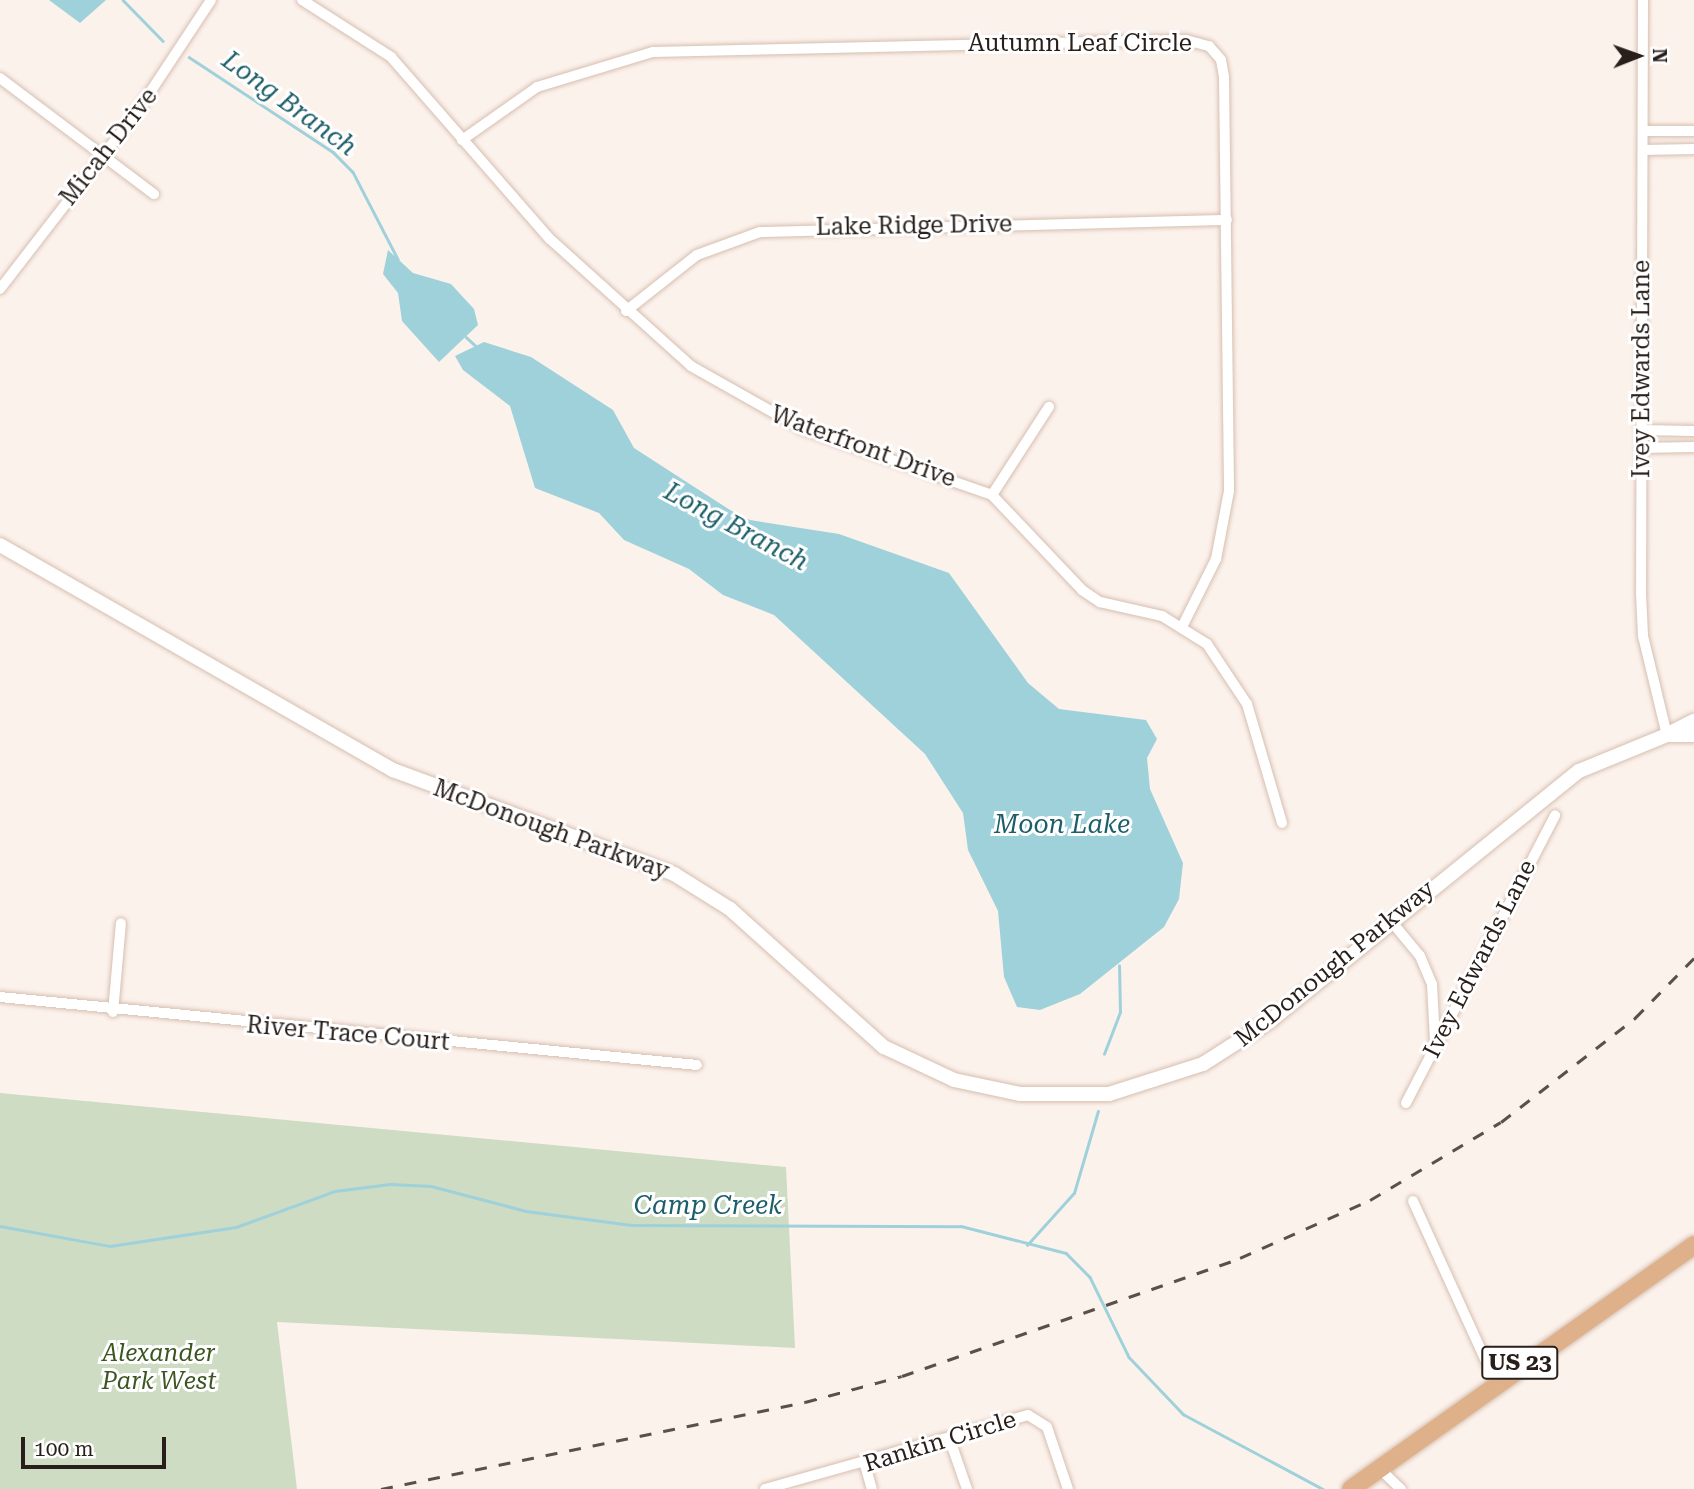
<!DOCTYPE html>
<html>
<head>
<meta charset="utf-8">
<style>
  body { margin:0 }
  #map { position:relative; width:1694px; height:1489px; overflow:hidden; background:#fcf2ec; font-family:"Roboto Serif",serif }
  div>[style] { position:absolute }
  .green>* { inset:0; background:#cedcc3 }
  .water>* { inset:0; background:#9fd1db }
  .stream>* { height:2.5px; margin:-1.25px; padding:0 1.25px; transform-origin:1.25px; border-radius:1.25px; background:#9fd1db }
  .roads { filter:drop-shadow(0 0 2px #d6bfb0) drop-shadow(0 0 2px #d6bfb0) }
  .minor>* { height:10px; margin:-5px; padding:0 5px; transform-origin:5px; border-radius:5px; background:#fff }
  .tertiary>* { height:14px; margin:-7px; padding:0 7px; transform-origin:7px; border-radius:7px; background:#fff }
  .primary>* { height:18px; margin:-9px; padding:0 9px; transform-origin:9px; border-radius:9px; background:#dfb18b }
  .rail>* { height:2.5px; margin-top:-1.25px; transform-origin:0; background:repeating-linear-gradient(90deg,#59504a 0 12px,transparent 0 24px) }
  span { translate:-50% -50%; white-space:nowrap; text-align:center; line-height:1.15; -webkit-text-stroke:6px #fff; paint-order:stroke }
  .shield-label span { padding:2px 5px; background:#fff; border:2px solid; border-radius:5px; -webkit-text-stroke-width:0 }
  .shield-label { font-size:23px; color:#281f1a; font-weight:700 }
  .street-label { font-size:24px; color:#281f1a }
  .park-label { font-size:24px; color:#3c5521; font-style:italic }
  .water-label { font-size:26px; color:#1c5e69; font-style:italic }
  .north { position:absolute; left:1603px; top:21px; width:70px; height:70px; -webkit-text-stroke:5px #fff; paint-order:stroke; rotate:89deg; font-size:19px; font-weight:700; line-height:28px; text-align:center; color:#281f1a }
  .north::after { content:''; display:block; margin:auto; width:24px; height:32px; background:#281f1a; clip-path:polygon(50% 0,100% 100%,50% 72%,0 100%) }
  .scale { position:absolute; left:21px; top:1437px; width:145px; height:32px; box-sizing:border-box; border:4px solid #281f1a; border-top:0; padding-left:9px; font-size:21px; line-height:24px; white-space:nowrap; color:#281f1a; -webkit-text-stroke:5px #fff; paint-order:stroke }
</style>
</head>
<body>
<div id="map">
  <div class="green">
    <i style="clip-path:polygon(0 1093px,786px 1167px,795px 1348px,277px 1322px,297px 1489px,0 1489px)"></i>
  </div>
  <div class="water">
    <i style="clip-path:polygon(49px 0,106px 0,80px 23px)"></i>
    <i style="clip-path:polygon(388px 250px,413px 273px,451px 284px,474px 309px,478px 325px,439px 362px,402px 321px,398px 293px,383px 274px)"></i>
    <i style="clip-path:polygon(484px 342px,531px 357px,613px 410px,634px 448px,730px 510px,750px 520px,839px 534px,949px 573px,1028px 683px,1059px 709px,1146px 720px,1157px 739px,1147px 758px,1150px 789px,1183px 863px,1179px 899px,1164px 927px,1080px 994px,1040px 1010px,1017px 1007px,1004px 977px,998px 911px,968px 850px,963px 813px,925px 754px,774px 615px,723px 595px,689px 569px,624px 540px,599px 513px,535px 488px,510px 406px,463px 370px,455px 356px)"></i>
  </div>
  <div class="stream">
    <i style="left:123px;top:0;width:57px;rotate:45.7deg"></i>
    <i style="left:189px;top:57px;width:173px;rotate:33.4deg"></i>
    <i style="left:333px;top:152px;width:28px;rotate:45deg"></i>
    <i style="left:353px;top:172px;width:98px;rotate:62.7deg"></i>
    <i style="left:466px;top:337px;width:15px;rotate:42deg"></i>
    <i style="left:1104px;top:1054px;width:45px;rotate:-69.1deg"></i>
    <i style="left:1120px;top:1012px;width:46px;rotate:-91.2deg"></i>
    <i style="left:0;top:1226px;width:112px;rotate:10.3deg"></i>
    <i style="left:110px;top:1246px;width:127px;rotate:-8.6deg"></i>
    <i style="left:236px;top:1227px;width:105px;rotate:-20deg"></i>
    <i style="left:335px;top:1191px;width:55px;rotate:-7.3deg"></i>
    <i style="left:390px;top:1184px;width:41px;rotate:2.8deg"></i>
    <i style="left:431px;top:1186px;width:98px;rotate:14.7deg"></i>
    <i style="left:526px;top:1211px;width:108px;rotate:7.5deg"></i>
    <i style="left:633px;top:1225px;width:328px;rotate:0.2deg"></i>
    <i style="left:961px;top:1226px;width:108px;rotate:14.4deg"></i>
    <i style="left:1066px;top:1253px;width:34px;rotate:45deg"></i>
    <i style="left:1090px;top:1277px;width:89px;rotate:64deg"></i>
    <i style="left:1129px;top:1357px;width:79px;rotate:46.5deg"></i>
    <i style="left:1183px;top:1414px;width:159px;rotate:28.2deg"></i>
    <i style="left:1027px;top:1245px;width:70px;rotate:-47.9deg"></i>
    <i style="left:1074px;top:1193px;width:85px;rotate:-73.7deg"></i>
  </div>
  <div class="roads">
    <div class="minor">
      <i style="left:302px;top:0;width:106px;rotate:32.6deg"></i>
      <i style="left:391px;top:57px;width:242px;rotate:48.9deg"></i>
      <i style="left:550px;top:239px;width:190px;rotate:42deg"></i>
      <i style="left:691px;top:366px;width:129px;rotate:29.4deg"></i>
      <i style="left:803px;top:429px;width:200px;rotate:19.2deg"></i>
      <i style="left:992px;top:495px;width:131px;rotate:46.5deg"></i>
      <i style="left:1082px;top:590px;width:22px;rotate:34deg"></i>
      <i style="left:1100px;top:602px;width:64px;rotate:12.7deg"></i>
      <i style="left:1162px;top:616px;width:53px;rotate:31.9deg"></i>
      <i style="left:1207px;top:644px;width:72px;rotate:56.3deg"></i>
      <i style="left:1247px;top:704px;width:124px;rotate:73.6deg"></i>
      <i style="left:1643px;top:0;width:593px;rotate:90.19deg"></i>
      <i style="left:1641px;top:593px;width:43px;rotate:87.3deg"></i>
      <i style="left:1643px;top:636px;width:102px;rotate:76.4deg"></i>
      <i style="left:0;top:78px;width:193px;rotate:37deg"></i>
      <i style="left:1643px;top:131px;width:51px"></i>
      <i style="left:462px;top:140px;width:92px;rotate:-35.2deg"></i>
      <i style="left:537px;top:87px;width:121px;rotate:-16.8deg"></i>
      <i style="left:653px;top:52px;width:533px;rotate:-1.29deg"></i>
      <i style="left:1186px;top:40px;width:24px;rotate:15deg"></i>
      <i style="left:1209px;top:46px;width:18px;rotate:49deg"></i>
      <i style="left:1221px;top:60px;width:17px;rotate:80deg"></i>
      <i style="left:1224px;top:77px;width:414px;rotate:89.3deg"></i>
      <i style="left:1229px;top:491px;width:69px;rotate:100.8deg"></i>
      <i style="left:1216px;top:559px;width:76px;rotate:116.6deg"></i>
      <i style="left:1643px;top:150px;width:51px;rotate:-1.1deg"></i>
      <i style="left:0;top:289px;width:224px;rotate:-52.3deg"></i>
      <i style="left:137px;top:112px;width:134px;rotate:-56.5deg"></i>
      <i style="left:626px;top:311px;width:90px;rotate:-38.3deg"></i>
      <i style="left:697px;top:255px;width:67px;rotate:-20.1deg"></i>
      <i style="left:760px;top:232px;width:467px;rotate:-1.5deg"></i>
      <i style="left:1641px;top:430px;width:53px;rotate:1.1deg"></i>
      <i style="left:1641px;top:448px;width:53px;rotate:-1.1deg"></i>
      <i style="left:992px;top:495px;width:105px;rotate:-57.1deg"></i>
      <i style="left:1391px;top:921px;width:45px;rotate:50.4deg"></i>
      <i style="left:1420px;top:956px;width:30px;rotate:67deg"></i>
      <i style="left:1432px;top:984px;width:57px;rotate:87deg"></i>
      <i style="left:0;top:997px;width:700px;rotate:5.57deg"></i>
      <i style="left:113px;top:1012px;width:89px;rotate:-84.9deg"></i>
      <i style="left:1406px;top:1103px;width:324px;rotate:-62.6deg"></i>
      <i style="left:1413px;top:1201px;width:198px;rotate:65.5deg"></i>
      <i style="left:950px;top:1440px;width:52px;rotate:70.9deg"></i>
      <i style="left:865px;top:1465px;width:25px;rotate:74deg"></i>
      <i style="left:1378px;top:1467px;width:32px;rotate:44deg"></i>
      <i style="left:765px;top:1489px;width:273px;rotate:-15.7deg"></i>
      <i style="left:1028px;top:1415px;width:22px;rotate:32deg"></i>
      <i style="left:1047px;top:1427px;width:65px;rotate:71.3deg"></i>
    </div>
    <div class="tertiary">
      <i style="left:0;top:545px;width:453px;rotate:29.8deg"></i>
      <i style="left:393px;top:770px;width:300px;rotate:20.3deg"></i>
      <i style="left:674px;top:874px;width:66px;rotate:32deg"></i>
      <i style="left:730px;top:909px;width:207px;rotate:41.9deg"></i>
      <i style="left:884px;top:1047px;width:77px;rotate:25.2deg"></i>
      <i style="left:954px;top:1080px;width:67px;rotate:12deg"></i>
      <i style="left:1020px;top:1094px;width:89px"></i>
      <i style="left:1109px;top:1094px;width:99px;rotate:-17.7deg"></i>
      <i style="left:1203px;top:1064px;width:80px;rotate:-32.7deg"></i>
      <i style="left:1270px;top:1021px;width:397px;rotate:-39deg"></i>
      <i style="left:1579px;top:771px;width:95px;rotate:-22.2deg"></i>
      <i style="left:1667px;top:735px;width:27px"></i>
      <i style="left:1670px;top:733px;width:27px;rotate:-27deg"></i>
    </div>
    <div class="primary">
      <i style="left:1351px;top:1489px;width:421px;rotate:-35.4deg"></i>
    </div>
  </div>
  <div class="rail">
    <i style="left:381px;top:1489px;width:433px;rotate:-11.6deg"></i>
    <i style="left:805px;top:1402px;width:100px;rotate:-15deg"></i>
    <i style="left:902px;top:1376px;width:358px;rotate:-19.2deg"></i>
    <i style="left:1240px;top:1258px;width:142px;rotate:-24deg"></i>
    <i style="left:1370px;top:1200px;width:152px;rotate:-30.8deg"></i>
    <i style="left:1501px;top:1122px;width:170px;rotate:-37.8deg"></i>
    <i style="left:1635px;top:1018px;width:84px;rotate:-45.5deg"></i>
  </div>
  <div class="shield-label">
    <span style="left:1520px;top:1363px">US 23</span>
  </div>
  <div class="street-label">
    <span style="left:1080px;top:44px">Autumn Leaf Circle</span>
    <span style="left:109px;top:147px;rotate:-52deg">Micah Drive</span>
    <span style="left:914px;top:226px;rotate:-1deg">Lake Ridge Drive</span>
    <span style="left:1642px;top:369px;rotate:-90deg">Ivey Edwards Lane</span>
    <span style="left:863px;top:447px;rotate:20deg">Waterfront Drive</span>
    <span style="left:551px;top:830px;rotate:20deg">McDonough Parkway</span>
    <span style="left:1480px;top:959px;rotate:-63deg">Ivey Edwards Lane</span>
    <span style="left:1335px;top:964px;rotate:-39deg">McDonough Parkway</span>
    <span style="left:348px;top:1034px;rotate:5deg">River Trace Court</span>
    <span style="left:940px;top:1442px;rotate:-17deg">Rankin Circle</span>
  </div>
  <div class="park-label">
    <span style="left:159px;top:1368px">Alexander<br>Park West</span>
  </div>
  <div class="water-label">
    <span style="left:289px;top:104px;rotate:36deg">Long Branch</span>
    <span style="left:736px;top:527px;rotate:28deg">Long Branch</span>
    <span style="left:1062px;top:825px">Moon Lake</span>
    <span style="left:708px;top:1206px">Camp Creek</span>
  </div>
  <div class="north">N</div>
  <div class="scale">100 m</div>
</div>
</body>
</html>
